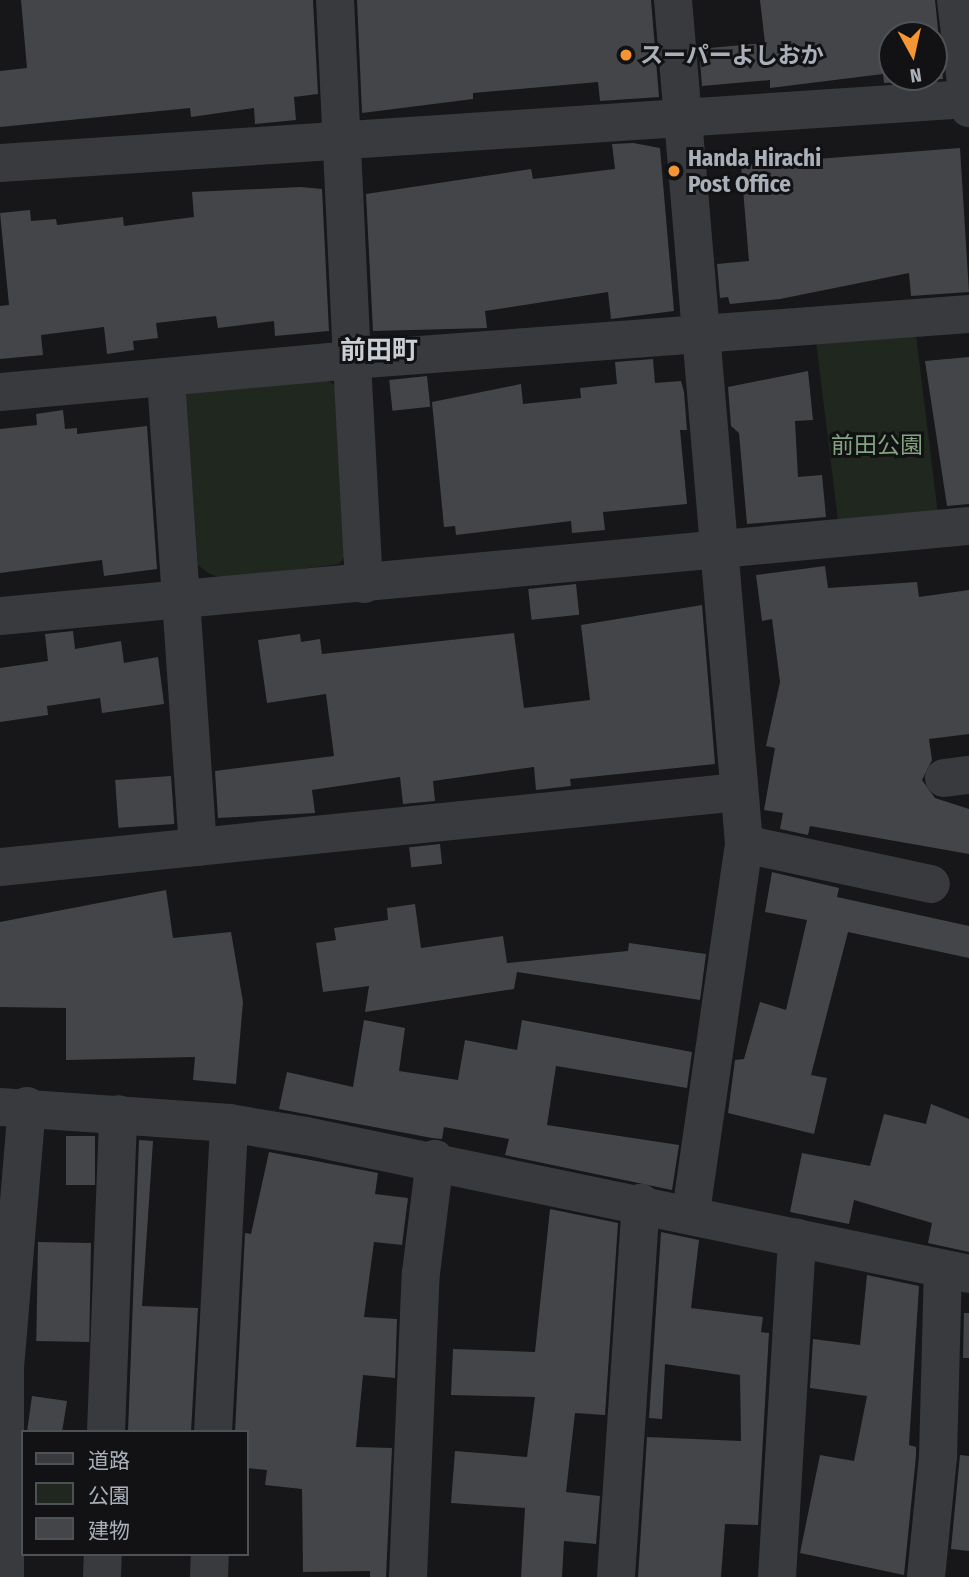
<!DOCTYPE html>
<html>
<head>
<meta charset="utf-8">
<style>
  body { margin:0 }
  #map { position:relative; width:969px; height:1577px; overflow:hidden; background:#171719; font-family:"Fira Sans Condensed","Noto Sans JP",sans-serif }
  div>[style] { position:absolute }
  .green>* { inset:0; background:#1f271f; transform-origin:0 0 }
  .building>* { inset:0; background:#434549; transform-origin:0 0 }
  .street>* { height:38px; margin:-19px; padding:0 19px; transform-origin:19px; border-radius:19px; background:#383a3e }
  .dots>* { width:19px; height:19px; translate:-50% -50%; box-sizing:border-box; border:4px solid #121214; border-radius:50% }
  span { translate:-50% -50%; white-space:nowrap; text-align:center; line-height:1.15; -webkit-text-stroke:6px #121214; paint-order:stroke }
  .poi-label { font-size:23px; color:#a9b0b9; font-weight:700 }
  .left { translate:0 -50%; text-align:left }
  .park-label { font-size:23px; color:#83a480 }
  .quarter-label { font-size:26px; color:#cacfd5; font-weight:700 }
  .legend { position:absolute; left:21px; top:1430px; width:228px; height:126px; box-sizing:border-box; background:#121214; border:2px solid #4e5156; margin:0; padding:9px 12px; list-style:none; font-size:21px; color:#a9b0b9 }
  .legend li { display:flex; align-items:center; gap:14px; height:35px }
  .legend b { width:35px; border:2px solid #4e5156 }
  .north { position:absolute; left:878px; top:21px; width:70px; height:70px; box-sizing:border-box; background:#121214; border:2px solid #4e5156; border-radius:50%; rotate:172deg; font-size:19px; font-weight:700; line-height:28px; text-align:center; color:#a9b0b9 }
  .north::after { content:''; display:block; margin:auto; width:24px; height:32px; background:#f59533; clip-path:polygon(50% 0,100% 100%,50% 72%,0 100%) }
</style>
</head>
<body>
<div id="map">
  <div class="green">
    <i style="left:915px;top:327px;width:192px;height:100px;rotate:83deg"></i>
    <i style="clip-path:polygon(325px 378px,339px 389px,347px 554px,339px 564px,224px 579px,208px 573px,198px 565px,185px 388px)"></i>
  </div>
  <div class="building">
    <i style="clip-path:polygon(21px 0,313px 0,318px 94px,294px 97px,296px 120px,255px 124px,254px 108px,191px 117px,190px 108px,0 127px,0 71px,27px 68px)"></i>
    <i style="clip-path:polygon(357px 0,651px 0,659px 97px,600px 101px,598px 82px,473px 93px,473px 99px,362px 113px)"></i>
    <i style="clip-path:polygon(evenodd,760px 0,935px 0,943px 79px,884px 83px,883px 74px,770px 88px,770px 80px,702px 86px,699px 49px,765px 43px,760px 0,892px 35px,934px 35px,934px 77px,892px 77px,892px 35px)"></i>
    <i style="clip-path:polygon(633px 143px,660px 148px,674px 311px,611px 319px,608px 292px,485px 311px,487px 328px,373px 331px,366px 194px,531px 169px,533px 179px,615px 169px,612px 144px)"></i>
    <i style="clip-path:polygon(960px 148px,969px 292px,911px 296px,909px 273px,780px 299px,730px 304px,728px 297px,720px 298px,717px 264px,749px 261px,741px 165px)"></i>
    <i style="clip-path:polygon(301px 187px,322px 189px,329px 331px,275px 336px,274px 321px,218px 328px,216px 316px,156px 323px,158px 338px,133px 341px,134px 350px,107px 354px,104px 327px,41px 335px,43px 355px,0 359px,0 306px,9px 305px,0 213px,30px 210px,31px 221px,56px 219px,57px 225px,123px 217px,124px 226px,194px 217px,192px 192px)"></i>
    <i style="clip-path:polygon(969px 357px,969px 504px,947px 506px,925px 361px)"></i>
    <i style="clip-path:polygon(653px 359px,655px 383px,681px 381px,684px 392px,687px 430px,680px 430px,687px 504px,603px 512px,605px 530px,572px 533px,571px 521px,456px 535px,455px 526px,444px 527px,432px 402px,521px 384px,523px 404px,581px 398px,580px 388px,617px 384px,615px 362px)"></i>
    <i style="clip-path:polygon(808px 371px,813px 420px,795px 421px,798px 477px,822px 475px,826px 517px,747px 524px,739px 433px,731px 426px,728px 387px)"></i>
    <i style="left:427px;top:376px;width:31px;height:38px;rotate:84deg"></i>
    <i style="clip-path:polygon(63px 410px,65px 429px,77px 428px,77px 434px,147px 426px,157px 569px,104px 576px,102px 560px,0 573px,0 429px,37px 425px,36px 414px)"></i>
    <i style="clip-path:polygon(825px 566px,828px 588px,917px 582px,919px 597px,969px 590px,969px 734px,929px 739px,932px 760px,922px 780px,935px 798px,969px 809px,969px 854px,810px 826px,808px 835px,780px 829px,783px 813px,764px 810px,775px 748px,766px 746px,780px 682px,772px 619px,762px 621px,756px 575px)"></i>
    <i style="left:576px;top:584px;width:31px;height:48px;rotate:84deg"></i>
    <i style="clip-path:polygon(702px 605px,715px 764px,570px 779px,571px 786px,536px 790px,534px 767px,433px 781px,435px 801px,403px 804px,400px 777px,312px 790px,315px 813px,218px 818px,215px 771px,334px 756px,326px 694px,267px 703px,258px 640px,300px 634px,301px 642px,320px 639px,322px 654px,514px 633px,524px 708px,590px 700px,581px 625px)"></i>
    <i style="clip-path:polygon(73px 631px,75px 649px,121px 641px,124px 663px,158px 657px,164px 704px,102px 713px,100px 698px,47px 706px,48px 715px,0 722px,0 668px,48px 661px,45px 634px)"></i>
    <i style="left:171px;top:776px;width:48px;height:56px;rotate:86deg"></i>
    <i style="left:440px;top:844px;width:20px;height:31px;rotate:84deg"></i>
    <i style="clip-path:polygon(772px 872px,839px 888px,837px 897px,969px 926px,969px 958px,848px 932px,811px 1075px,827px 1078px,814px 1134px,728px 1113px,735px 1060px,744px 1059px,760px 1002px,786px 1010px,807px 920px,765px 912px)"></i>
    <i style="clip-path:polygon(166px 890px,173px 938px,231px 932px,243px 1002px,236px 1084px,193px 1080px,195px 1057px,66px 1060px,66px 1008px,0 1007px,0 922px)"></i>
    <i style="clip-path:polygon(415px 904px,421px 948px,503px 936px,507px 963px,628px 951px,629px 943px,706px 954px,700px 1000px,517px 972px,514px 989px,365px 1012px,369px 986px,323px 992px,316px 943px,336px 940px,334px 928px,388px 920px,387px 908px)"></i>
    <i style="clip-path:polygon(364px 1020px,405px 1028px,399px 1071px,458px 1080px,465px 1040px,517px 1050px,522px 1020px,692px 1052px,687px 1088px,556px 1066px,547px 1125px,679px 1145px,672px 1190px,505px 1155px,509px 1139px,444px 1127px,442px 1139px,432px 1138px,279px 1109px,287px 1072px,353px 1087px)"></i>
    <i style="clip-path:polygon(931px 1104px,969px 1119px,969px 1252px,928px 1243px,932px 1223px,854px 1200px,849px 1224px,790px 1212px,802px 1153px,870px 1166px,884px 1114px,926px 1124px)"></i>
    <i style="left:66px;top:1136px;width:29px;height:49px"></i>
    <i style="clip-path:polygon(139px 1140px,153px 1141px,142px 1306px,198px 1308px,191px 1432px,128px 1432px)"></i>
    <i style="clip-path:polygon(269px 1152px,378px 1173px,375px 1194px,408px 1198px,402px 1245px,374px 1242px,364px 1317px,397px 1319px,395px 1378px,363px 1375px,356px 1447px,392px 1448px,386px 1577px,370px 1577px,370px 1571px,303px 1572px,302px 1489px,265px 1485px,267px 1470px,247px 1468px,247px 1432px,235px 1432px,245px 1233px,251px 1234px)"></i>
    <i style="clip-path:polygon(550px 1209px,618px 1223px,605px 1415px,575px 1413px,566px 1492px,600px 1496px,596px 1544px,564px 1541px,562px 1577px,521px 1577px,525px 1508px,451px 1503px,455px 1451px,527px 1457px,535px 1397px,451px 1395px,453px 1349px,535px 1352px)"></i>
    <i style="clip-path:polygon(661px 1232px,699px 1240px,691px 1308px,763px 1317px,761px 1332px,769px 1333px,758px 1525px,725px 1524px,721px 1577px,638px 1577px,647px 1437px,741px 1441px,740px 1375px,665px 1364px,662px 1419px,649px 1418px)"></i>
    <i style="left:38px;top:1242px;width:53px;height:99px;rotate:1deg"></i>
    <i style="clip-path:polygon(867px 1275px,919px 1286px,909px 1445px,916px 1447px,916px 1456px,904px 1575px,800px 1553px,820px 1455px,854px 1461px,867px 1396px,810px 1388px,813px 1339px,860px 1345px)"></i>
    <i style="clip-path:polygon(964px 1313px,969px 1313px,969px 1358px,963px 1358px)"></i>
    <i style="clip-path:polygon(32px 1396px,67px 1401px,62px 1432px,27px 1432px)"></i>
    <i style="clip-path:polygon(960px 1455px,969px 1456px,969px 1551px,951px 1549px)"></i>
  </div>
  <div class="street">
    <i style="left:673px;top:0;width:847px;rotate:85.19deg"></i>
    <i style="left:744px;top:844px;width:374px;rotate:98.2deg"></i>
    <i style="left:956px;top:0;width:109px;rotate:83.1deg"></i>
    <i style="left:0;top:163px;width:970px;rotate:-3.78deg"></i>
    <i style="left:166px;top:379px;width:469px;rotate:86.1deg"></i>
    <i style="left:0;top:392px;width:353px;rotate:-5.2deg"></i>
    <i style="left:352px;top:360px;width:360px;rotate:-92.7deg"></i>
    <i style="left:364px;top:584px;width:224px;rotate:-93.1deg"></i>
    <i style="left:352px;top:360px;width:619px;rotate:-4.26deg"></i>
    <i style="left:0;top:616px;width:973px;rotate:-5.31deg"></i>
    <i style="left:944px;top:778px;width:25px;rotate:-7deg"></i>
    <i style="left:744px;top:844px;width:191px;rotate:12.1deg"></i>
    <i style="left:0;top:867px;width:742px;rotate:-5.8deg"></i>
    <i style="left:0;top:1107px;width:230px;rotate:4deg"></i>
    <i style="left:229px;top:1123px;width:78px;rotate:9.6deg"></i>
    <i style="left:306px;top:1136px;width:677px;rotate:11.76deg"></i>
    <i style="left:106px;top:1432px;width:318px;rotate:-87.8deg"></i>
    <i style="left:213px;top:1432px;width:309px;rotate:-87deg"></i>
    <i style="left:5px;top:1577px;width:209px;rotate:-90deg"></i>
    <i style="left:5px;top:1368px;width:263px;rotate:-85.2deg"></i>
    <i style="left:102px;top:1577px;width:23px;rotate:-88deg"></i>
    <i style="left:209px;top:1577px;width:23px;rotate:-88deg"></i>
    <i style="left:408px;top:1577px;width:304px;rotate:-87.6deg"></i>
    <i style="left:421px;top:1273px;width:115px;rotate:-83deg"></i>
    <i style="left:616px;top:1577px;width:375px;rotate:-86.2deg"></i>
    <i style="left:777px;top:1577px;width:340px;rotate:-86.6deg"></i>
    <i style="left:926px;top:1577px;width:121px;rotate:-84.3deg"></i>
    <i style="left:938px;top:1457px;width:188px;rotate:-88.5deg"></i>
  </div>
  <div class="dots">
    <i style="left:626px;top:55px;background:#f59533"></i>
    <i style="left:674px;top:171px;background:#f59533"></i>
  </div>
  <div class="poi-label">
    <span class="left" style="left:640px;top:55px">スーパーよしおか</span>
    <span class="left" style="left:688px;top:171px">Handa Hirachi<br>Post Office</span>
  </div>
  <div class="park-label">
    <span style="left:877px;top:445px">前田公園</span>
  </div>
  <div class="quarter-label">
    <span style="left:379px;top:351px">前田町</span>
  </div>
  <ul class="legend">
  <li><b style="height:9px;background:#383a3e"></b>道路</li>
  <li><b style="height:19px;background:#1f271f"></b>公園</li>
  <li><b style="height:19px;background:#434549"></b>建物</li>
  </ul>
  <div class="north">N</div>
</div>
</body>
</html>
